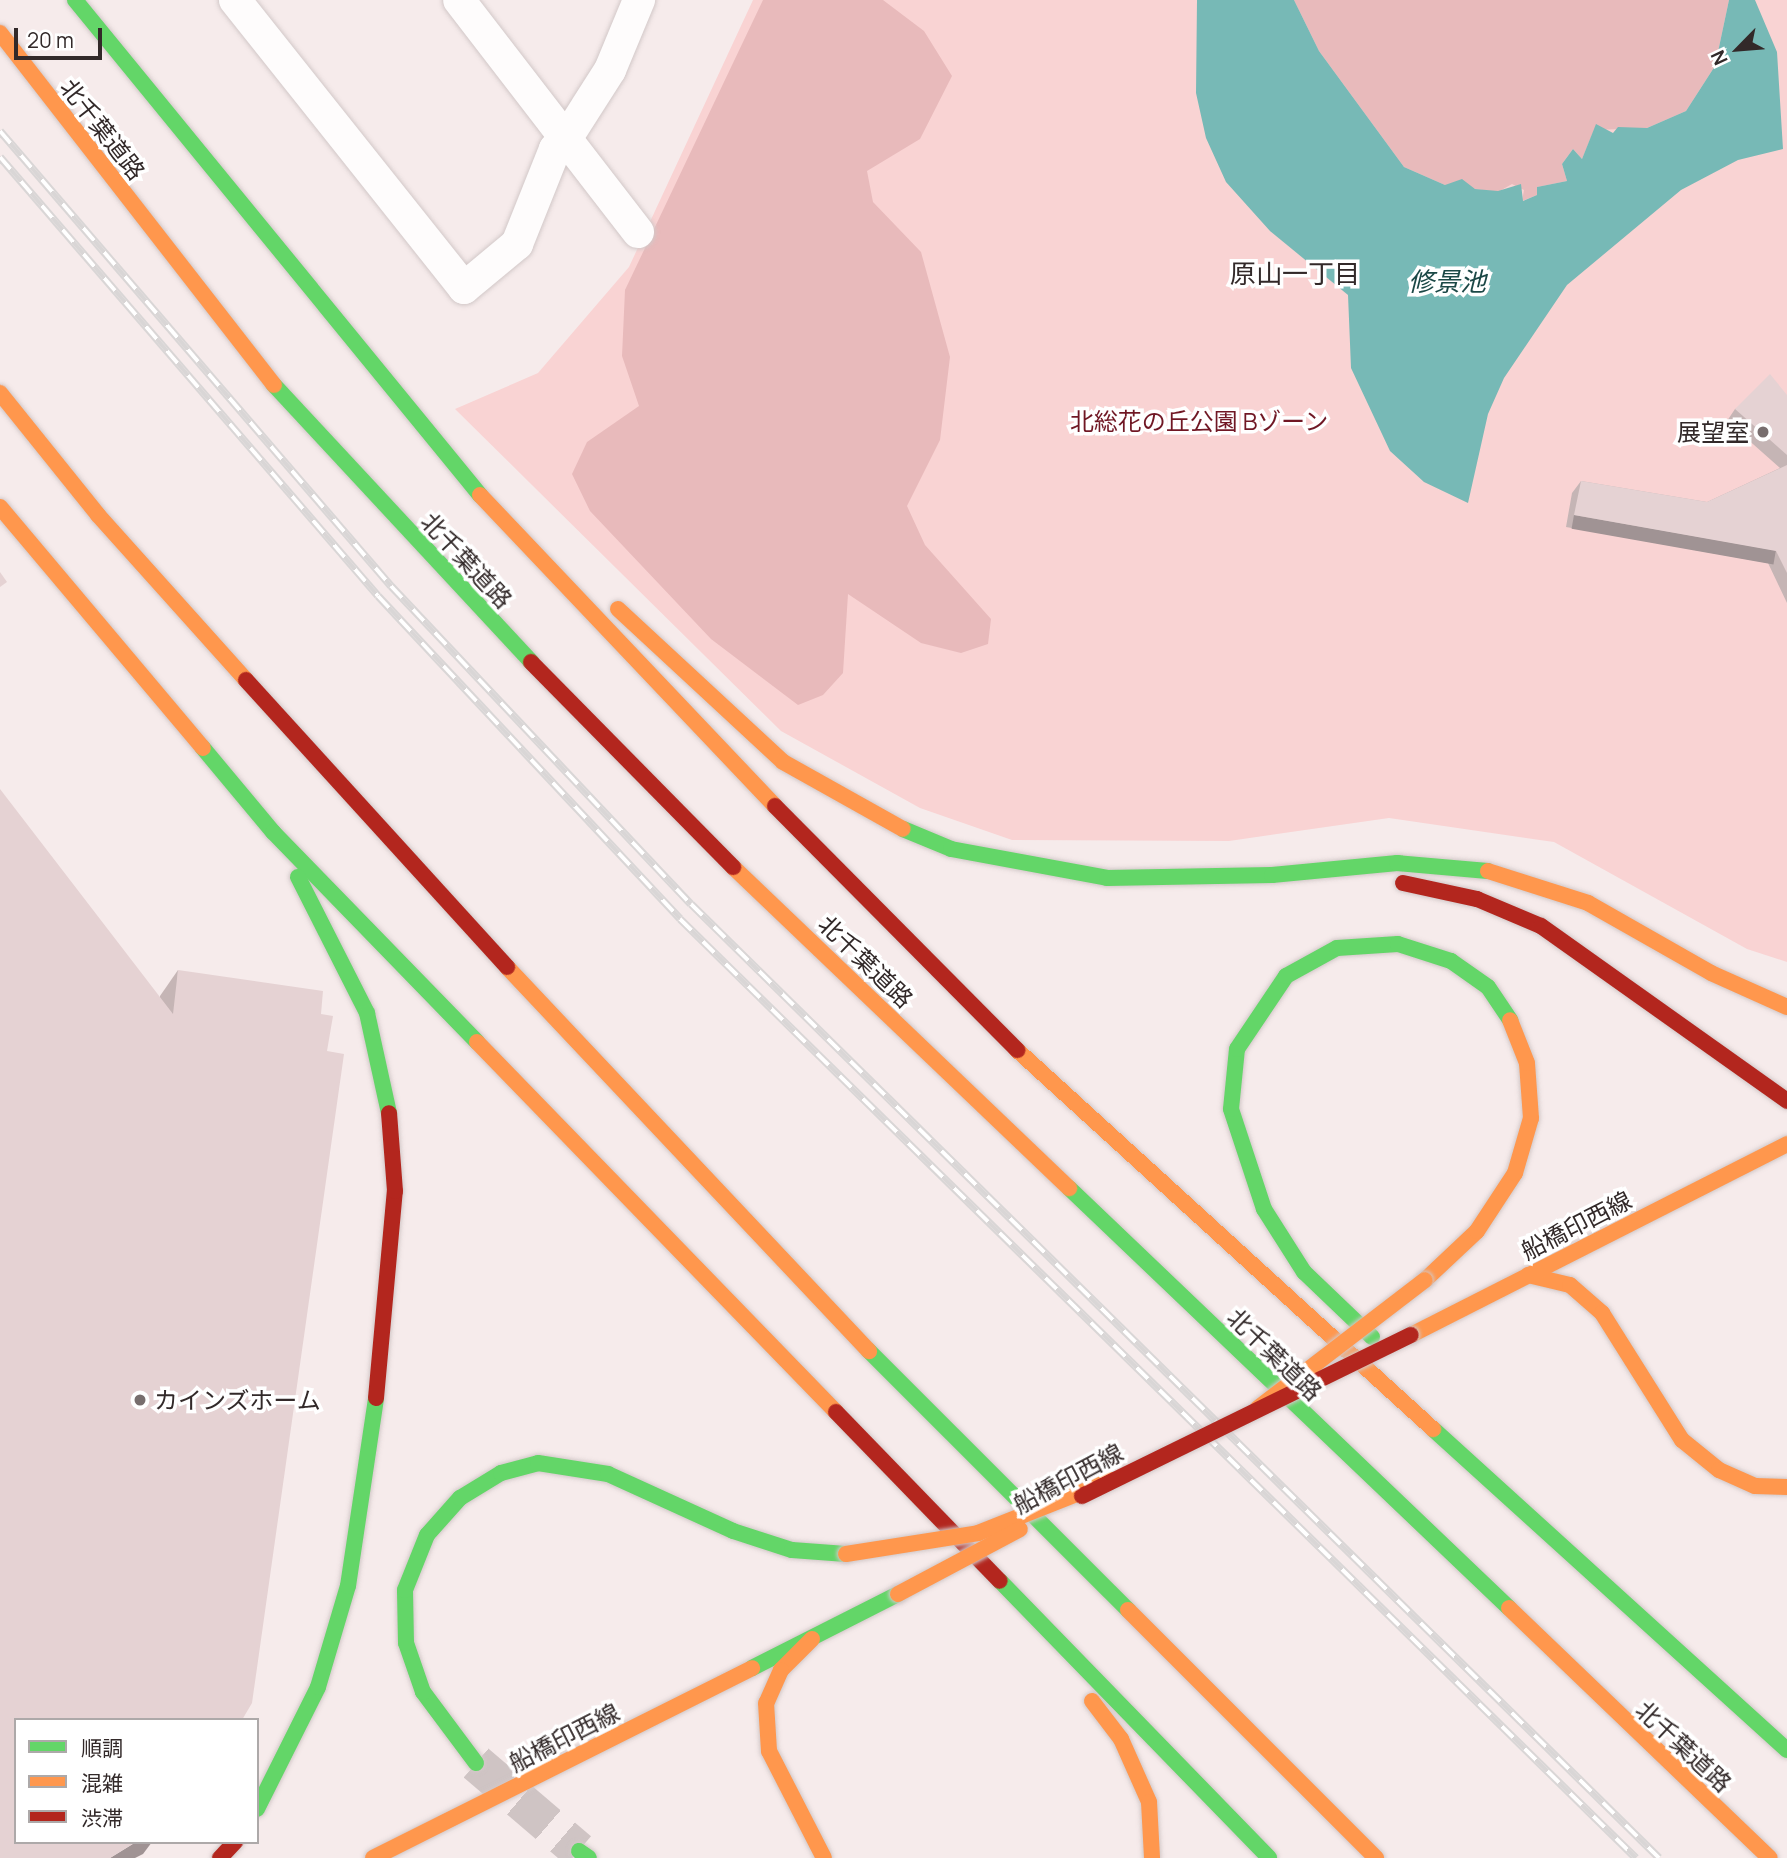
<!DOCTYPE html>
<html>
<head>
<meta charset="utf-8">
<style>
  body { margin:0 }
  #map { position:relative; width:1787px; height:1858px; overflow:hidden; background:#f6ebeb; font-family:Manrope,"Noto Sans JP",sans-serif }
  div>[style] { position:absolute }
  .green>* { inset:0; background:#f9d3d3 }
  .forest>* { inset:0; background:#e8babb }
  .water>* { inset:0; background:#77b9b6 }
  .highway-tunnel>* { height:38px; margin-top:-19px; transform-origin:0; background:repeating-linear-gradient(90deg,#cfc4c4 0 38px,transparent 0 57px) }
  .roads { filter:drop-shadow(0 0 2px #d2c8c8) drop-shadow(0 0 2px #d2c8c8) }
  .street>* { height:32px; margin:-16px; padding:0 16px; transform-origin:16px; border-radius:16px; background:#fefcfc }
  .fast>* { height:16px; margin:-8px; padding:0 8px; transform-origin:8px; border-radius:8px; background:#63d668 }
  .slow>* { height:16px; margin:-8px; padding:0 8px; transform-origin:8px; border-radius:8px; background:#ff974d }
  .jam>* { height:16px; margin:-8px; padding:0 8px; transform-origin:8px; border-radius:8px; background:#b3261e }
  .rail>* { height:8px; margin-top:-4px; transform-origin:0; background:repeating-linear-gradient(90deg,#fff 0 16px,#d9d6d6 0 32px); box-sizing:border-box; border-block:2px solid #d9d6d6 }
  .bridges { filter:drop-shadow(0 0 2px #d2c8c8) drop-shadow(0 0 2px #d2c8c8) }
  .slow-bridge>* { height:16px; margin:-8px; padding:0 8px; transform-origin:8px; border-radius:8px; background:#ff974d }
  .jam-bridge>* { height:16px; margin:-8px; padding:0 8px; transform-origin:8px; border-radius:8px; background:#b3261e }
  .wall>* { inset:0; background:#c5b5b5 }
  .shaded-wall>* { inset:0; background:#a09394; transform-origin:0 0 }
  .building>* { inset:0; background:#e5d2d3 }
  .dots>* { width:19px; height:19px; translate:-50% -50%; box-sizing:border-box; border:4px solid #fff; border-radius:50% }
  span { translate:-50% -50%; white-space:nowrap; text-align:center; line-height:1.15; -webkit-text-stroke:7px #fff; paint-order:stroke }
  .street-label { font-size:24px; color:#322929 }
  .park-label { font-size:24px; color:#701724 }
  .poi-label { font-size:24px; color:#322929 }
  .right { translate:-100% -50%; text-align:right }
  .left { translate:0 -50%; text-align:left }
  .neighbourhood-label { font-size:26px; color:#322929 }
  .water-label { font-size:26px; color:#1b4846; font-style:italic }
  .legend { position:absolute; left:14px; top:1718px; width:245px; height:126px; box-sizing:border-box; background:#fff; border:2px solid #ada9a9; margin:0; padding:9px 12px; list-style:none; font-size:21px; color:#322929 }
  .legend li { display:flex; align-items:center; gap:14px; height:35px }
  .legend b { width:35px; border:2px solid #ada9a9 }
  .north { position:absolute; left:1703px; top:14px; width:70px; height:70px; -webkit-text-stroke:5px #fff; paint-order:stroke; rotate:245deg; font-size:19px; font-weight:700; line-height:28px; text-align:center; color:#322929 }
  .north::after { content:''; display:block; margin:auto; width:24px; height:32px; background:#322929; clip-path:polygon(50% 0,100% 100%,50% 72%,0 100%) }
  .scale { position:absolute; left:14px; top:28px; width:88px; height:32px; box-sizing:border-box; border:4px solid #322929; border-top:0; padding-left:9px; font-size:21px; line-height:24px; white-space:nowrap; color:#322929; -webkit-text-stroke:5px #fff; paint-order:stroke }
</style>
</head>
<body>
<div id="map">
  <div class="green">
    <i style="clip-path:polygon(753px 0,1787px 0,1787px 962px,1747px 949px,1554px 842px,1389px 818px,1229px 841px,1012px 840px,920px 808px,781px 731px,455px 409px,538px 373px,629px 267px)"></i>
  </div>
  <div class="forest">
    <i style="clip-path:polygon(763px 0,883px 0,924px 31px,952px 76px,920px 139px,867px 171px,873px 202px,921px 252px,950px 357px,940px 440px,907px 506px,925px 545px,991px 619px,988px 644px,961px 653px,921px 643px,848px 594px,843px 673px,823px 695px,798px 705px,711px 639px,590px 511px,572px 474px,587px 442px,639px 406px,622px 356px,625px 290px)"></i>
    <i style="clip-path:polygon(1294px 0,1729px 0,1715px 66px,1686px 111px,1647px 128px,1594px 130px,1582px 159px,1573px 149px,1562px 164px,1567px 181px,1537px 187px,1537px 195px,1522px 201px,1524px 190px,1512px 184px,1498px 192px,1445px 185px,1404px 167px,1319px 51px)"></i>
  </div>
  <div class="water">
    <i style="clip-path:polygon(1197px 0,1294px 0,1319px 51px,1404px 167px,1445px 185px,1462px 179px,1475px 189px,1498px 191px,1521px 184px,1523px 201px,1537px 195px,1537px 187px,1567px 181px,1562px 164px,1573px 149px,1582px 159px,1596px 124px,1613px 133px,1618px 127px,1647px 128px,1686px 111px,1715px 66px,1729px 0,1755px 0,1777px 52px,1783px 149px,1738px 160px,1681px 190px,1567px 285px,1504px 378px,1488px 414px,1468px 503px,1424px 482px,1390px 451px,1351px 368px,1348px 295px,1270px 231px,1226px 182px,1206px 138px,1196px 93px)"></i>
  </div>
  <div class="highway-tunnel">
    <i style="left:476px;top:1763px;width:135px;rotate:40.5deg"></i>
  </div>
  <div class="roads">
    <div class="street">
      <i style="left:235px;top:0;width:368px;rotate:51.5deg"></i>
      <i style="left:464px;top:288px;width:69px;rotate:-39.7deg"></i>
      <i style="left:517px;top:244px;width:102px;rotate:-68.2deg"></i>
      <i style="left:555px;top:149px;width:15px;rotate:-42deg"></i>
      <i style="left:566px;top:139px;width:175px;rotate:-127.6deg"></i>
      <i style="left:638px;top:232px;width:118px;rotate:-127.7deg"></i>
      <i style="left:566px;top:139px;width:82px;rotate:-57.5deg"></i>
      <i style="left:610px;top:70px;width:76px;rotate:-67.5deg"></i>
    </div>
    <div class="fast">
      <i style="left:75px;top:0;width:640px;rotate:50.71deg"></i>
      <i style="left:274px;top:385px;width:378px;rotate:47.1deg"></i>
      <i style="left:203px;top:748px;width:109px;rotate:50.2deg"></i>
      <i style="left:273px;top:832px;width:293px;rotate:45.8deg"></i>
      <i style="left:903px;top:829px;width:52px;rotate:22.6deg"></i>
      <i style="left:951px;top:849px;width:159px;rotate:10.5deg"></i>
      <i style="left:1107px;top:878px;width:165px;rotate:-1deg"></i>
      <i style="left:1272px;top:875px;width:126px;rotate:-5.5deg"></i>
      <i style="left:1397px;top:863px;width:91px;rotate:5deg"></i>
      <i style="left:298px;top:877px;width:153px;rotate:63.1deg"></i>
      <i style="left:367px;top:1013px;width:102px;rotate:77.6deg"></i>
      <i style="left:1069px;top:1188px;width:608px;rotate:43.67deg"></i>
      <i style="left:1372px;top:1337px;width:94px;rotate:-136.3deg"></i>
      <i style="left:1304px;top:1272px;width:75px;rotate:-122.4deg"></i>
      <i style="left:1264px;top:1209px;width:105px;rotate:-108.3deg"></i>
      <i style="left:1231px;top:1109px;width:60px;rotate:-84.3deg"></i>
      <i style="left:1237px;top:1049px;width:88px;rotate:-56.1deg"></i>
      <i style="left:1286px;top:976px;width:58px;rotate:-28.8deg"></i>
      <i style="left:1337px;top:948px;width:61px;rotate:-3.8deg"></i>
      <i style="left:1398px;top:944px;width:56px;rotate:17.8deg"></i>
      <i style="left:1451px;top:961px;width:45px;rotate:35.1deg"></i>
      <i style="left:1488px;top:987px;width:40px;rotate:56deg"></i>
      <i style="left:869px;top:1351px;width:366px;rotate:45deg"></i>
      <i style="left:1433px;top:1429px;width:478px;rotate:42.2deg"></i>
      <i style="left:1000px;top:1581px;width:386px;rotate:45.8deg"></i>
      <i style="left:752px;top:1668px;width:164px;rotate:-26.9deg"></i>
      <i style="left:476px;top:1763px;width:89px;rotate:-126.7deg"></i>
      <i style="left:423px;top:1692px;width:52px;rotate:-109.1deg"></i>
      <i style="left:406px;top:1643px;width:53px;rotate:-91.1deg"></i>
      <i style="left:405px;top:1590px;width:59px;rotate:-68.2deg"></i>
      <i style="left:427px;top:1535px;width:50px;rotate:-48.3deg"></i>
      <i style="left:460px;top:1498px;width:48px;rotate:-31.4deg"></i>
      <i style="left:501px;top:1473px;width:38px;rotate:-15deg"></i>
      <i style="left:538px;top:1463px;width:71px;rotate:8.9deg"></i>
      <i style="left:608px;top:1474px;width:137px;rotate:24.5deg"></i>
      <i style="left:733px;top:1531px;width:62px;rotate:17.9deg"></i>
      <i style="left:792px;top:1550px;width:54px;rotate:4.2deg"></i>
      <i style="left:257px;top:1809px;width:136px;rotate:-63.4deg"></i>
      <i style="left:318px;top:1687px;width:105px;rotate:-73.5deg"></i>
      <i style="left:348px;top:1586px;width:190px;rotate:-81.5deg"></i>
      <i style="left:579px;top:1851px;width:12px;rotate:35deg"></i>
    </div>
    <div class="slow">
      <i style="left:0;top:33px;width:446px;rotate:52.1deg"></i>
      <i style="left:0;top:393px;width:156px;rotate:51.2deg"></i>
      <i style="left:98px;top:515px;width:222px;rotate:48.1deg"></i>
      <i style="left:480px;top:495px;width:429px;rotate:46.5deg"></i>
      <i style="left:0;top:507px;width:315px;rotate:49.9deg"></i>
      <i style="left:618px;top:609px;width:225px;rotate:42.8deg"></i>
      <i style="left:783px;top:762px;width:137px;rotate:29.2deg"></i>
      <i style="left:733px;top:867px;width:465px;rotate:43.7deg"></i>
      <i style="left:1488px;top:871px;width:105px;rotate:17.7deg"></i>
      <i style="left:1588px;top:903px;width:142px;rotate:29.6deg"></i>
      <i style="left:1711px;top:973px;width:83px;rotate:24.1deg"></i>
      <i style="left:507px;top:967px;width:528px;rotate:46.69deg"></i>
      <i style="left:477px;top:1042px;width:516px;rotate:45.86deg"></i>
      <i style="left:1017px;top:1050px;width:563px;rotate:42.34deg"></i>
      <i style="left:1528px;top:1275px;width:43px;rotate:13.4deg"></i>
      <i style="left:1570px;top:1285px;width:43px;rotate:41.2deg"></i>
      <i style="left:1602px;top:1313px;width:150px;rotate:57.8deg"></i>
      <i style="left:1682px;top:1440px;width:48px;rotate:39deg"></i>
      <i style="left:1719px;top:1470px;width:39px;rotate:24deg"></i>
      <i style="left:1755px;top:1486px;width:32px;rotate:2deg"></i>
      <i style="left:1425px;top:1280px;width:71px;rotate:-43.3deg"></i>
      <i style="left:1477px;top:1231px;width:69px;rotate:-56.8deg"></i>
      <i style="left:1515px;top:1173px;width:57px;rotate:-73.8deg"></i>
      <i style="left:1531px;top:1118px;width:55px;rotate:-94.2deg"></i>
      <i style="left:1527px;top:1063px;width:46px;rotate:-111.6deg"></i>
      <i style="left:1411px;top:1335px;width:422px;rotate:-26.9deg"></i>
      <i style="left:1509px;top:1608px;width:361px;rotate:43.8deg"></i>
      <i style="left:1128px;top:1610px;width:351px;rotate:45deg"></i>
      <i style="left:812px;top:1639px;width:44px;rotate:135deg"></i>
      <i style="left:781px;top:1670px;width:36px;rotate:114deg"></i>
      <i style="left:766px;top:1703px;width:48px;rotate:86.4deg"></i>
      <i style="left:769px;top:1751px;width:120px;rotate:62.8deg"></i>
      <i style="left:1092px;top:1701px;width:48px;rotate:52.7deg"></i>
      <i style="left:1121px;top:1739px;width:69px;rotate:66deg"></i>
      <i style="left:1149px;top:1802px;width:56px;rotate:86.9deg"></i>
      <i style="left:373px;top:1858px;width:424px;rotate:-26.6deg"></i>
    </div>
    <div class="jam">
      <i style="left:531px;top:662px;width:288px;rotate:45.4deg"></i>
      <i style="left:246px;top:680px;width:388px;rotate:47.7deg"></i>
      <i style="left:775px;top:806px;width:344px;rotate:45.2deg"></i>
      <i style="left:1403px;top:883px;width:76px;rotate:12.2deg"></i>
      <i style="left:1477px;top:899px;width:69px;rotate:22.9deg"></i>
      <i style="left:1541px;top:926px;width:302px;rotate:35.4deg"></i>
      <i style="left:376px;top:1398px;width:208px;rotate:-84.8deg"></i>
      <i style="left:395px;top:1191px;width:78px;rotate:-94.4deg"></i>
      <i style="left:836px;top:1412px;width:235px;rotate:45.9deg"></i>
      <i style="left:220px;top:1858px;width:22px;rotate:-47deg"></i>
    </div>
  </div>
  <div class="rail">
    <i style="left:0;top:131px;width:600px;rotate:49.33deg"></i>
    <i style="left:391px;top:586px;width:437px;rotate:46.7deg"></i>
    <i style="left:691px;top:904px;width:1359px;rotate:44.58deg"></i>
    <i style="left:0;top:157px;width:579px;rotate:49.27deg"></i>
    <i style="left:378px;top:596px;width:442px;rotate:46.9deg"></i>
    <i style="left:680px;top:919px;width:1340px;rotate:44.49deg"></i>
  </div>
  <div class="bridges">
    <div class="slow-bridge">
      <i style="left:1258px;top:1408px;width:210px;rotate:-37.5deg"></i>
      <i style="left:846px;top:1554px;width:134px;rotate:-9deg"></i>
      <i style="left:978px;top:1533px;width:144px;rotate:-21.6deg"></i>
      <i style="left:898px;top:1594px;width:138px;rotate:-28deg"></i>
    </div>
    <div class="jam-bridge">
      <i style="left:1082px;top:1496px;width:366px;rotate:-26.1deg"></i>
    </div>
  </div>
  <div class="wall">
    <i style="clip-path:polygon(1787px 395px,1787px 603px,1768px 563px,1566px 527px,1572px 493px,1581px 481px,1707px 502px,1780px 468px,1727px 421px,1735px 409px)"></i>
    <i style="clip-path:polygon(178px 970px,143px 1854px,160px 996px)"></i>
  </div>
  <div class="shaded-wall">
    <i style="left:1574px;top:515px;width:205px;height:14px;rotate:10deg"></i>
    <i style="clip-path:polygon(136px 1842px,152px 1842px,143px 1854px,135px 1858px,110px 1858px)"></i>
  </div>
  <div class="building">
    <i style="clip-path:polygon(1770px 374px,1787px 395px,1787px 455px,1735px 409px)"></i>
    <i style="clip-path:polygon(1787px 465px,1787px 573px,1776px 551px,1574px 515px,1581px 481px,1707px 502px)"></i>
    <i style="clip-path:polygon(0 572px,7px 582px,0 587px)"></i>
    <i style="clip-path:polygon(0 789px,173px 1014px,178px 970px,323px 991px,321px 1014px,333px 1016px,327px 1051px,344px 1054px,252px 1703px,242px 1720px,16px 1720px,16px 1842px,136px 1842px,110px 1858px,0 1858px)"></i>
  </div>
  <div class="dots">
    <i style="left:1763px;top:432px;background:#776d6d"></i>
    <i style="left:140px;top:1400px;background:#776d6d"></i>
  </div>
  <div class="street-label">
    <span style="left:103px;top:129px;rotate:52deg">北千葉道路</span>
    <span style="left:467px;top:560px;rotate:47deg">北千葉道路</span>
    <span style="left:866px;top:961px;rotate:44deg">北千葉道路</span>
    <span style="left:1576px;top:1225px;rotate:-27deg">船橋印西線</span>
    <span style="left:1275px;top:1354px;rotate:44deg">北千葉道路</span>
    <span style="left:1068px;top:1478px;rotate:-28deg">船橋印西線</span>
    <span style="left:564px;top:1737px;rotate:-27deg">船橋印西線</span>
    <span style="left:1684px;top:1746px;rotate:43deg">北千葉道路</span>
  </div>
  <div class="park-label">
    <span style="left:1199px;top:421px">北総花の丘公園 Bゾーン</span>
  </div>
  <div class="poi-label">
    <span class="right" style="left:1749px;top:432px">展望室</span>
    <span class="left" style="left:154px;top:1400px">カインズホーム</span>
  </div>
  <div class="neighbourhood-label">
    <span style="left:1295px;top:274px">原山一丁目</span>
  </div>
  <div class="water-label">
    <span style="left:1447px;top:282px">修景池</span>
  </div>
  <ul class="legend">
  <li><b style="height:9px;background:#63d668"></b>順調</li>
  <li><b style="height:9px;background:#ff974d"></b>混雑</li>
  <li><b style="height:9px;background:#b3261e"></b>渋滞</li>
  </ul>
  <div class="north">N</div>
  <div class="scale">20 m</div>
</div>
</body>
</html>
